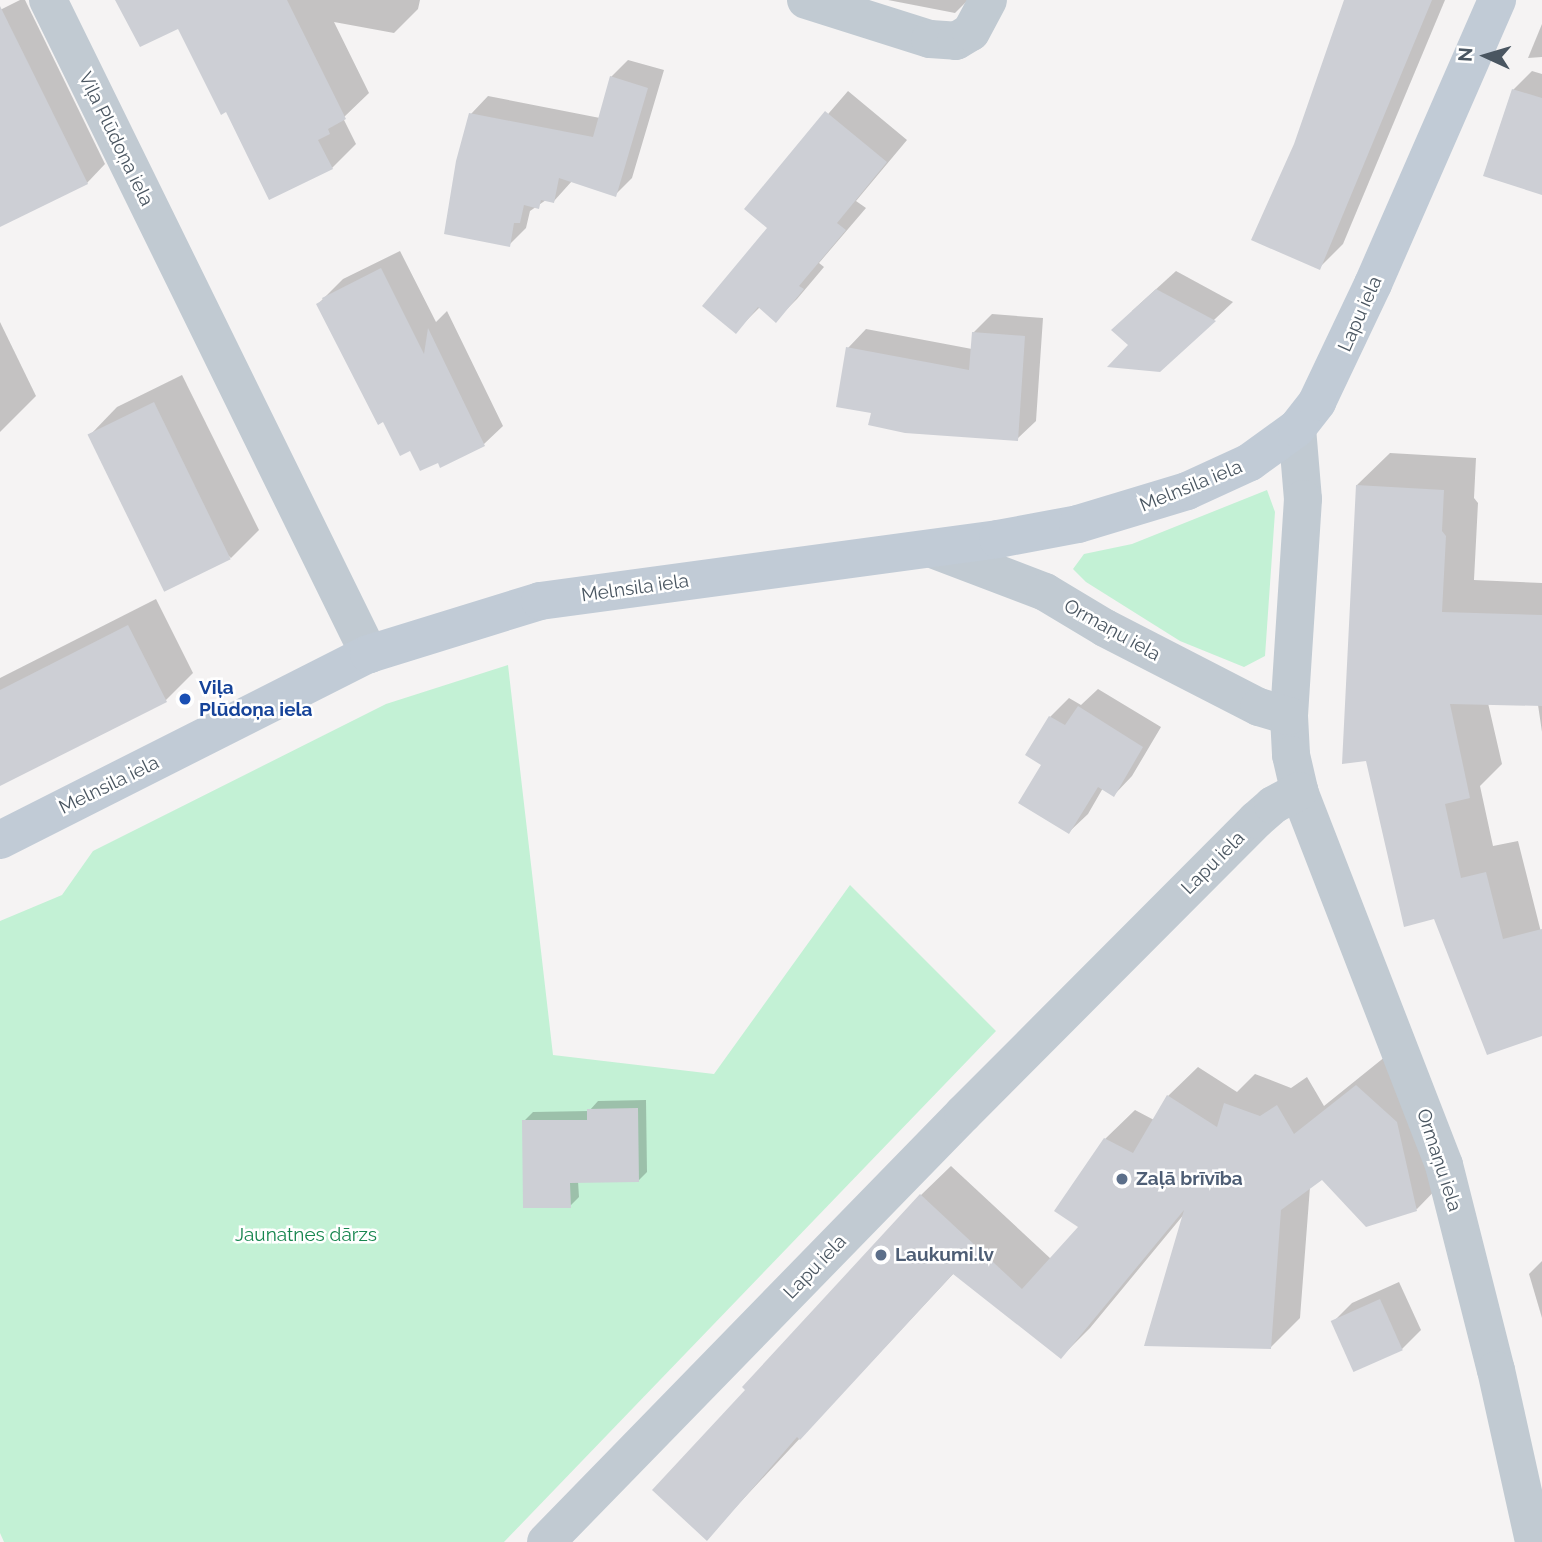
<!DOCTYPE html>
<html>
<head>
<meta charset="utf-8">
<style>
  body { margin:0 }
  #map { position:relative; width:1542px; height:1542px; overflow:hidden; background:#f5f3f3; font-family:Raleway,sans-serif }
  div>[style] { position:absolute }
  .green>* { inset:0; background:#c3f1d5 }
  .shadow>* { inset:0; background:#0003 }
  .building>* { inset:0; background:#cdcfd5; transform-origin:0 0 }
  .street>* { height:38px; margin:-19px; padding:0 19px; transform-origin:19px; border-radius:19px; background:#c1cad2 }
  .secondary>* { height:38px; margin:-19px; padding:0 19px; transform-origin:19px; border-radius:19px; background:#c1cbd6 }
  .dots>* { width:19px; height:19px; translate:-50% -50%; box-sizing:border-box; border:4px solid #fff; border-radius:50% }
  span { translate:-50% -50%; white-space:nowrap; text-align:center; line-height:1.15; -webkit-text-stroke:5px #fff; paint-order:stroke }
  .street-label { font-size:19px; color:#4a5661 }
  .transit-label { font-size:19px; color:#164399; font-weight:700 }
  .left { translate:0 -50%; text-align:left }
  .service-label { font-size:19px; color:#4e5e75; font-weight:700 }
  .park-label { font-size:19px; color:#17864f }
  .north { position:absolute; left:1451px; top:21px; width:70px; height:70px; -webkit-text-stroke:5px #fff; paint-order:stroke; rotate:274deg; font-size:19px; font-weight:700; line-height:28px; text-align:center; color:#4a5661 }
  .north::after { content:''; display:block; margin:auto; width:24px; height:32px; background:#4a5661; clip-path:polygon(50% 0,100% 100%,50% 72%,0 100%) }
</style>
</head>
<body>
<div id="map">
  <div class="green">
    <i style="clip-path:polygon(1267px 490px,1275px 512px,1265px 656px,1244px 667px,1180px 641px,1086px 582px,1073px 569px,1084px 554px,1132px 544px)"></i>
    <i style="clip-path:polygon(508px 665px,553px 1055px,714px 1074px,850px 885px,996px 1031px,504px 1542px,4px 1542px,0 1533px,0 921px,62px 895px,93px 851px,386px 704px)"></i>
  </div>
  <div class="shadow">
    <i style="clip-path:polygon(20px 0,25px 0,105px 164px,87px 183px,0 225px,0 10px)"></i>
    <i style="clip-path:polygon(120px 0,420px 0,418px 9px,394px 33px,334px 22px,369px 93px,343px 118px,356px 144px,332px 168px,227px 109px,178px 26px)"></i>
    <i style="clip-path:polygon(888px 0,968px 0,955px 13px)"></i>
    <i style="clip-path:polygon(1346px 0,1445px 0,1343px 244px,1319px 268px)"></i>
    <i style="clip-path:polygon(1542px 24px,1542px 57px,1528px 58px)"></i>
    <i style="clip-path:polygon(628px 60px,664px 70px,632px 178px,615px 195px,572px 181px,554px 201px,546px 200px,530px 211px,526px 228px,509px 245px,471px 114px,488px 96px,600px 118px,611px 77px)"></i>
    <i style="clip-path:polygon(1532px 71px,1542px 74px,1542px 193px,1513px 90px)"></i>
    <i style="clip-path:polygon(848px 91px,907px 140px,856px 201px,866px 208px,819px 263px,824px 267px,797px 299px,776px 320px,760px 307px,736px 331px,769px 227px,746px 209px)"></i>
    <i style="clip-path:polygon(400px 251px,436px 322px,447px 311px,503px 426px,484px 444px,441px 466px,438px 460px,410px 449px,383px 420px,318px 304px,343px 279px)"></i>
    <i style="clip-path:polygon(1176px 271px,1233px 302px,1160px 371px,1130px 345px,1132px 311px)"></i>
    <i style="clip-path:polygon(992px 314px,1043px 318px,1036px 421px,1017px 439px,873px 411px,848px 348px,866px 329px,972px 349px,973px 333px)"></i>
    <i style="clip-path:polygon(0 322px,36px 396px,0 432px)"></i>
    <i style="clip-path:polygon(182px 375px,259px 530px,231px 558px,90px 435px,117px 407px)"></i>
    <i style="clip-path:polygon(1390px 453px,1476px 458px,1474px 498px,1478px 503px,1474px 580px,1542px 583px,1542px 732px,1538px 705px,1488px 703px,1502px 764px,1480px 786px,1493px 846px,1518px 841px,1542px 936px,1542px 1025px,1488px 1053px,1357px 485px)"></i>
    <i style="clip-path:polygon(156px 599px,193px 673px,166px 700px,0 762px,0 678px)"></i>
    <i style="clip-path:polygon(1098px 689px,1161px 727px,1132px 776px,1114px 795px,1103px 788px,1088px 814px,1069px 832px,1043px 765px,1027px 755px,1050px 717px,1069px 698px,1081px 705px)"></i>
    <i style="clip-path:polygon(1386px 1056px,1446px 1179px,1417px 1209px,1322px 1178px,1310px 1187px,1300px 1318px,1271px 1347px,1185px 1213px,1090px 1328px,1061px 1357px,954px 1273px,707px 1538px,921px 1195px,951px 1166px,1051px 1259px,1081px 1226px,1105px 1139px,1135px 1110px,1154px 1120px,1168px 1096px,1198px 1067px,1237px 1092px,1255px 1074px,1291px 1088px,1307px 1077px,1324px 1106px)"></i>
    <i style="clip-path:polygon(646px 1100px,647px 1172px,638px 1181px,578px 1181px,579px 1197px,570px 1206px,524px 1121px,533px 1112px,589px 1111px,598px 1101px)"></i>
    <i style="clip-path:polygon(1542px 1261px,1542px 1318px,1529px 1274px)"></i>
    <i style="clip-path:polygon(1399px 1282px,1421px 1330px,1402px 1349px,1333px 1322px,1352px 1303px)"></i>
  </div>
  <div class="building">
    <i style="clip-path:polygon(115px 0,287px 0,346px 119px,328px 129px,330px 134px,318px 140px,333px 169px,269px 200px,226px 112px,221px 115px,178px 29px,140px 47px)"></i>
    <i style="clip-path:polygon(1344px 0,1432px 0,1320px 270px,1251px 240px,1294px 144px)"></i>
    <i style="clip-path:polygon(0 6px,88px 184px,0 227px)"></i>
    <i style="clip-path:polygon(610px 76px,648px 88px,616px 197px,559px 178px,554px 203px,541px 200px,539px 209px,524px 205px,520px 223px,514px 223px,510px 247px,444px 234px,456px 161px,469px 113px,593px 137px)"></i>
    <i style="clip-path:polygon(1512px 89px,1542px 98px,1542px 195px,1483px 176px)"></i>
    <i style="clip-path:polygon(825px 111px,887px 162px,837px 223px,846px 230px,799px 286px,804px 289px,776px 323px,758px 307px,736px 334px,702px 306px,767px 228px,744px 209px)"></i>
    <i style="clip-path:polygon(381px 268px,424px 354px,428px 328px,485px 446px,440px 468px,438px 463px,420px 471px,410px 451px,400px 456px,383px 422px,378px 425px,316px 304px,323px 300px,322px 298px)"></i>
    <i style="clip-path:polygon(1156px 289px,1216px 321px,1160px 372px,1107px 367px,1128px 345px,1111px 330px)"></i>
    <i style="clip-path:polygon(972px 332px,1025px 336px,1018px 441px,905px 433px,868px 425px,871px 413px,836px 407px,846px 347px,969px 370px)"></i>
    <i style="left:154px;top:402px;width:175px;height:74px;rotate:64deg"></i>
    <i style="clip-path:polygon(1356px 485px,1444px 490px,1442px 531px,1446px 536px,1442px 612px,1542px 615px,1542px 706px,1450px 704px,1470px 798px,1445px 804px,1461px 878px,1486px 872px,1503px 939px,1542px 929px,1542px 1036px,1487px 1055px,1434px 919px,1404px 927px,1366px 761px,1342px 764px)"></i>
    <i style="clip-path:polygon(128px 625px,167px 702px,0 786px,0 690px)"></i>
    <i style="clip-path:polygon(1078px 706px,1143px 747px,1114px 797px,1098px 787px,1069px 834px,1018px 803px,1041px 765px,1025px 755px,1049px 716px,1065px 725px)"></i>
    <i style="clip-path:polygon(1356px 1085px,1397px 1122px,1417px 1211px,1366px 1227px,1322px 1180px,1281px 1210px,1271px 1349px,1144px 1346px,1184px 1210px,1061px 1359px,953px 1274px,800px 1440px,797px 1437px,707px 1541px,652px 1490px,745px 1390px,742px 1387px,920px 1194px,1022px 1289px,1078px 1227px,1054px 1211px,1104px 1138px,1133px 1153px,1167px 1095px,1217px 1127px,1224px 1103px,1260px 1116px,1277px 1105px,1294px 1134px)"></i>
    <i style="clip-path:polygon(638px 1108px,639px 1182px,570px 1183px,571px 1208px,523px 1208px,522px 1120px,587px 1120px,587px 1109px)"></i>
    <i style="left:1380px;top:1299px;width:56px;height:54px;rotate:66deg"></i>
  </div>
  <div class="street">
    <i style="left:48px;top:0;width:729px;rotate:63.86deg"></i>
    <i style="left:806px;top:0;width:130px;rotate:17.5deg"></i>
    <i style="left:930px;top:39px;width:26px;rotate:4deg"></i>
    <i style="left:956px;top:41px;width:17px;rotate:-31deg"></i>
    <i style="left:971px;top:32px;width:36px;rotate:-62deg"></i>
    <i style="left:1297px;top:428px;width:71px;rotate:85.2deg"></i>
    <i style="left:1303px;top:499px;width:217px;rotate:93.7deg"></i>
    <i style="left:1289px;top:716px;width:39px;rotate:87deg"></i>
    <i style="left:1291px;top:755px;width:37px;rotate:77deg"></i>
    <i style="left:1299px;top:791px;width:401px;rotate:68.8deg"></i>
    <i style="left:1444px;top:1165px;width:211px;rotate:75.8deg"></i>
    <i style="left:1496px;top:1370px;width:176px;rotate:77.5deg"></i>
    <i style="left:932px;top:549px;width:121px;rotate:20.8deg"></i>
    <i style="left:1045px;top:592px;width:70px;rotate:31deg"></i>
    <i style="left:1105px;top:628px;width:173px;rotate:27.2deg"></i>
    <i style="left:1259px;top:707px;width:31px;rotate:17deg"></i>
    <i style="left:546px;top:1542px;width:598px;rotate:-45.75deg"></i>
    <i style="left:963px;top:1114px;width:415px;rotate:-45.1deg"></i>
    <i style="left:1256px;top:820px;width:23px;rotate:-41deg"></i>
    <i style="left:1273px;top:805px;width:30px;rotate:-28deg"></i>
  </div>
  <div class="secondary">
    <i style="left:0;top:840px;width:413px;rotate:-26.8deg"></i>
    <i style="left:369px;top:654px;width:179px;rotate:-17.2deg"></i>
    <i style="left:540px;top:601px;width:462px;rotate:-7.7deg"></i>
    <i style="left:998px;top:539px;width:81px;rotate:-10.6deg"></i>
    <i style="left:1078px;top:524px;width:114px;rotate:-16.8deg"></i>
    <i style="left:1187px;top:491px;width:69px;rotate:-24.7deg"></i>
    <i style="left:1250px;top:462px;width:58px;rotate:-35.9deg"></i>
    <i style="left:1297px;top:428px;width:33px;rotate:-52deg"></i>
    <i style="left:1317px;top:402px;width:131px;rotate:-64.6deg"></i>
    <i style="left:1373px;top:284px;width:310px;rotate:-66.4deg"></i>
  </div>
  <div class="dots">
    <i style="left:185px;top:699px;background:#1a4fb4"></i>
    <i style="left:1122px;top:1179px;background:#5c6f8a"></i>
    <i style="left:881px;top:1255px;background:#5c6f8a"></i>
  </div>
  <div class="street-label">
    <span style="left:116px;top:139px;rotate:64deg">Viļa Plūdoņa iela</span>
    <span style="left:1360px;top:314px;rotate:-66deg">Lapu iela</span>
    <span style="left:1191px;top:486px;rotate:-22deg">Melnsila iela</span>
    <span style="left:635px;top:588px;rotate:-8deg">Melnsila iela</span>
    <span style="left:1112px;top:630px;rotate:29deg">Ormaņu iela</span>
    <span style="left:109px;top:785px;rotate:-26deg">Melnsila iela</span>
    <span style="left:1213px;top:863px;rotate:-45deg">Lapu iela</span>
    <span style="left:1439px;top:1160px;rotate:72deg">Ormaņu iela</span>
    <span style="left:815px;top:1267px;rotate:-46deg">Lapu iela</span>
  </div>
  <div class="transit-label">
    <span class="left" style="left:199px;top:699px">Viļa<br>Plūdoņa iela</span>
  </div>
  <div class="service-label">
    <span class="left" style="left:1136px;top:1179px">Zaļā brīvība</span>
    <span class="left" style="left:895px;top:1255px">Laukumi.lv</span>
  </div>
  <div class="park-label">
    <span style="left:306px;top:1235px">Jaunatnes dārzs</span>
  </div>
  <div class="north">N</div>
</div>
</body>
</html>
